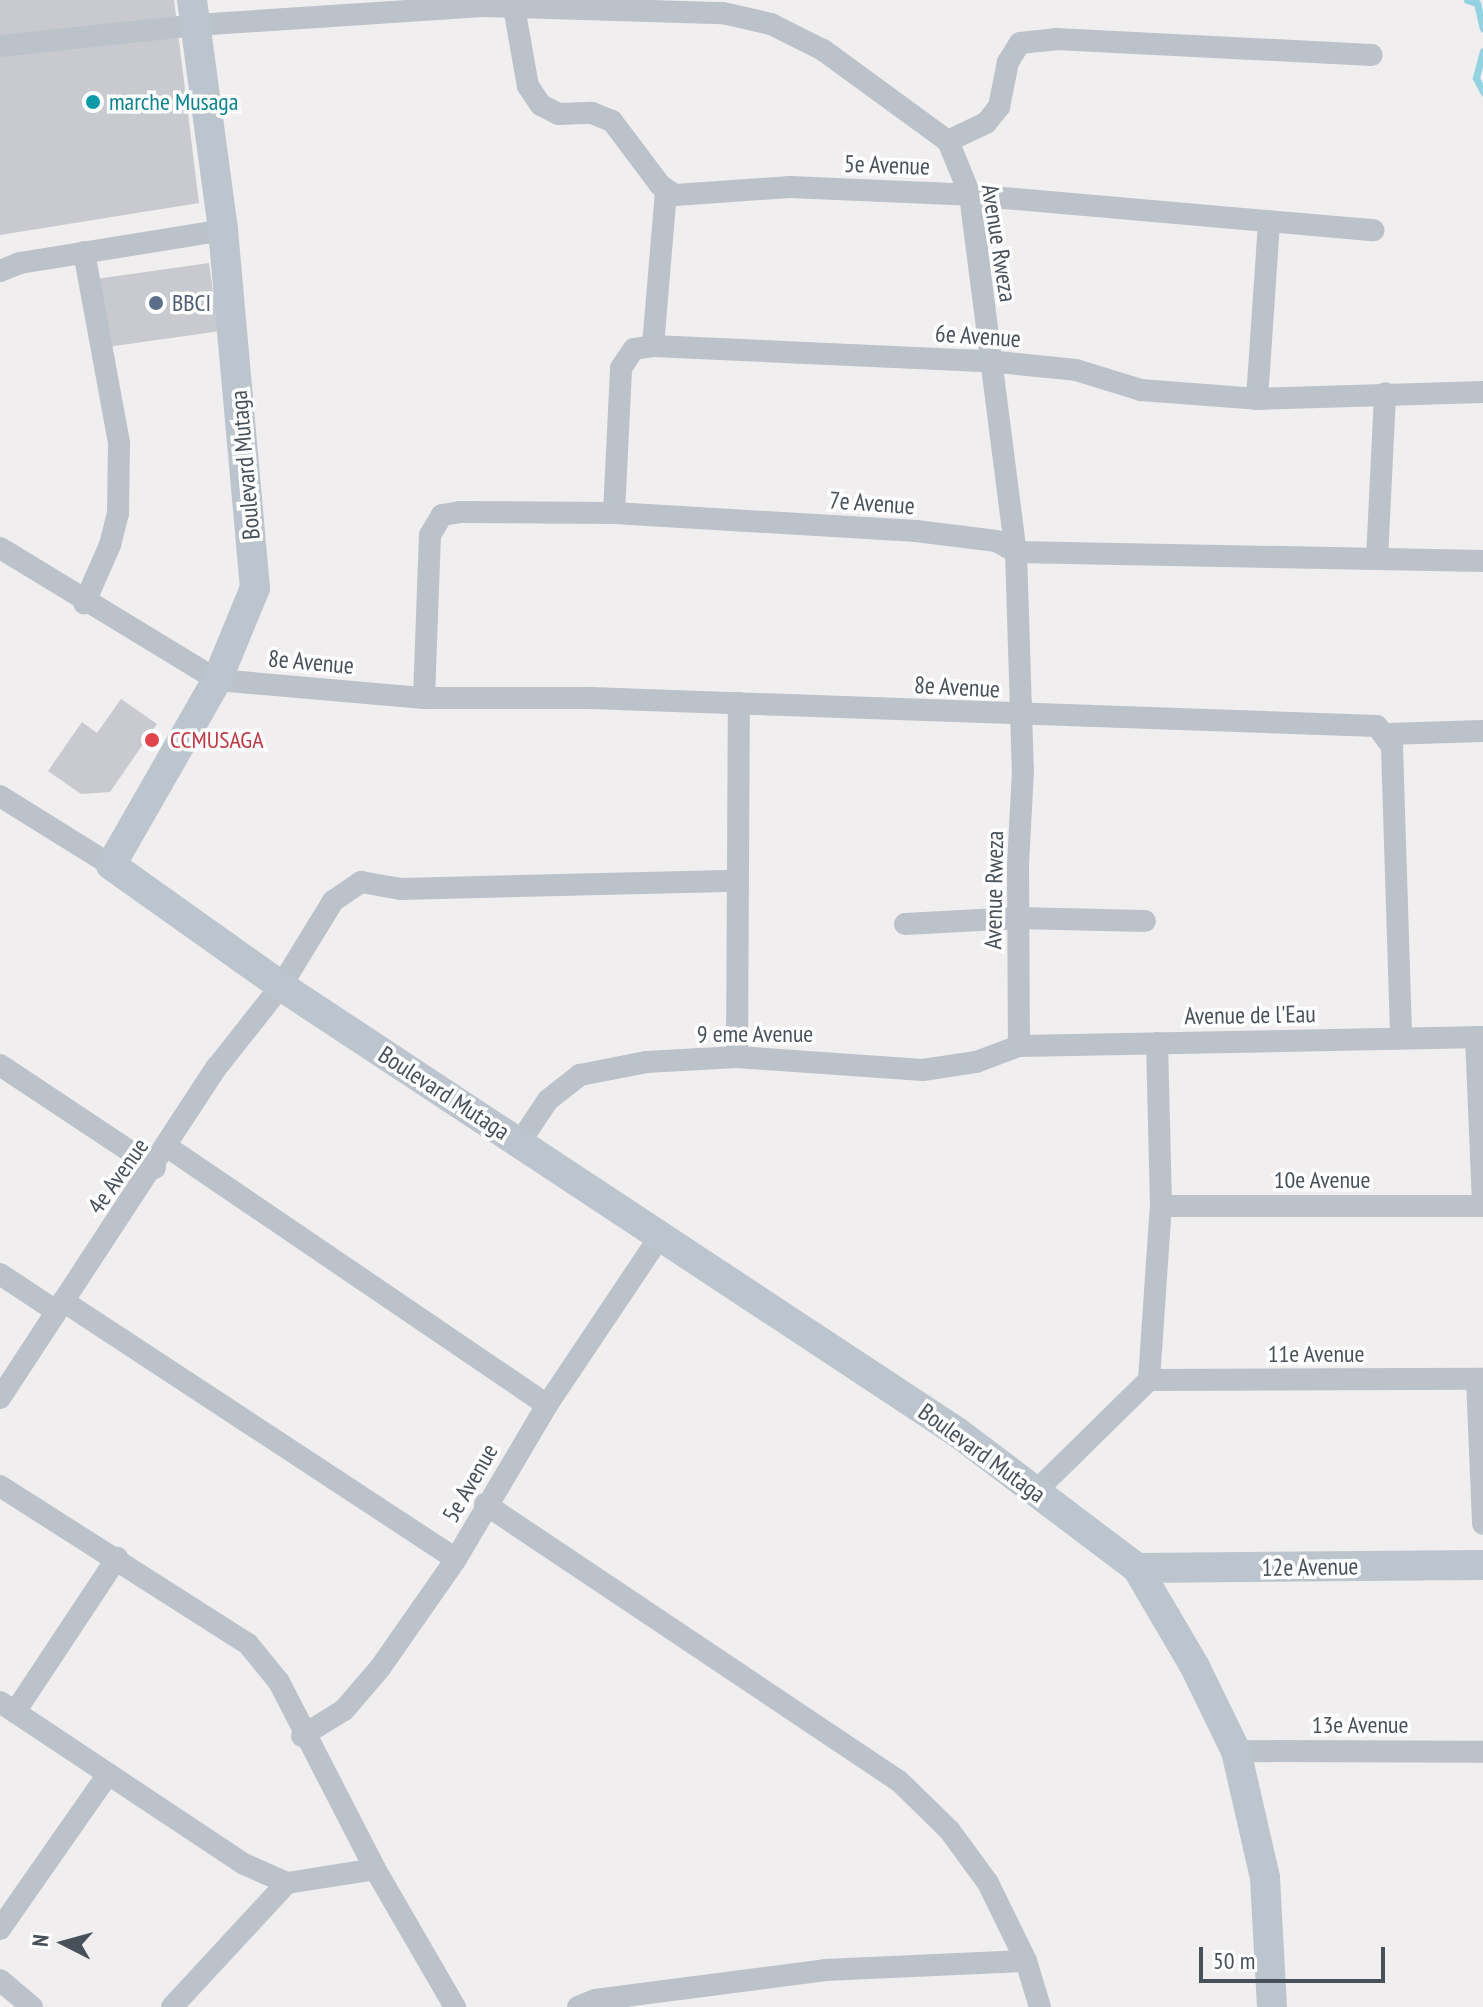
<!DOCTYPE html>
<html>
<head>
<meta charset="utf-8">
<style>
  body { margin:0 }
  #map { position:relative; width:1483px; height:2007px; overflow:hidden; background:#f0eeee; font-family:"PT Sans Narrow",sans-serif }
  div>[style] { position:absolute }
  .stream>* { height:7px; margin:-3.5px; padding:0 3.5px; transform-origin:3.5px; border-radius:3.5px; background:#93d2e1 }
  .building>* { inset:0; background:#c9cad0; transform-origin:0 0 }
  .street>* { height:22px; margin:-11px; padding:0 11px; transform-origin:11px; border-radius:11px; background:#bbc2c9 }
  .secondary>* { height:30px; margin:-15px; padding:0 15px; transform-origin:15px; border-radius:15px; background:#bcc5cd }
  .dots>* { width:22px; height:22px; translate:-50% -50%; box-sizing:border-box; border:4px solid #fff; border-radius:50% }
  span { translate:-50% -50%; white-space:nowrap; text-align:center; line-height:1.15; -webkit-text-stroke:7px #fff; paint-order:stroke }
  .culture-label { font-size:24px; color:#0d838f }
  .left { translate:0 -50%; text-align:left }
  .street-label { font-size:24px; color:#485159 }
  .service-label { font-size:24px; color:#4e5e75 }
  .health-label { font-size:24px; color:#be3a42 }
  .north { position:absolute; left:24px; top:1903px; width:80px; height:80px; -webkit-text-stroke:6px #fff; paint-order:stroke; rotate:276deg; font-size:22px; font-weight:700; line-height:32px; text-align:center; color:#485159 }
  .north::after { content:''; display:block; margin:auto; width:28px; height:36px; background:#485159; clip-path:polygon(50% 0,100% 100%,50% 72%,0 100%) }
  .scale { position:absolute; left:1199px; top:1947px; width:186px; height:36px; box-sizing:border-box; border:4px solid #485159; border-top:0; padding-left:10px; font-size:24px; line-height:28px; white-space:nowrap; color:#485159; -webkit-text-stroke:6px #fff; paint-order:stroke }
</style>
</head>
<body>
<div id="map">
  <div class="stream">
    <i style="left:1467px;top:0;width:10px;rotate:17deg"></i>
    <i style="left:1477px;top:3px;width:26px;rotate:77deg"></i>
    <i style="left:1483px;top:51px;width:28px;rotate:105deg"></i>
    <i style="left:1476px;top:78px;width:16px;rotate:63deg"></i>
  </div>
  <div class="building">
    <i style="clip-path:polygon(0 0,174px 0,199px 203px,0 235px)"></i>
    <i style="left:209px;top:263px;width:69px;height:118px;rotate:82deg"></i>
    <i style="clip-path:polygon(121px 699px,157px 724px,110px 792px,81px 794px,48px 771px,82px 722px,97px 733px)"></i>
  </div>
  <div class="street">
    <i style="left:514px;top:7px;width:80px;rotate:80deg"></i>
    <i style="left:528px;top:86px;width:23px;rotate:56deg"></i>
    <i style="left:541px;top:105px;width:20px;rotate:27deg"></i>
    <i style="left:559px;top:114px;width:33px;rotate:-2deg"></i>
    <i style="left:592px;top:113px;width:22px;rotate:22deg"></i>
    <i style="left:612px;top:121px;width:80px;rotate:53.1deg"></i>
    <i style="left:660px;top:185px;width:18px;rotate:34deg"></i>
    <i style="left:675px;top:195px;width:115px;rotate:-4deg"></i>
    <i style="left:790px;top:187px;width:180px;rotate:2.5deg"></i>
    <i style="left:970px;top:195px;width:405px;rotate:5deg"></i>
    <i style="left:0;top:46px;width:197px;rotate:-6.1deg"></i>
    <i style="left:196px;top:25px;width:287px;rotate:-3.8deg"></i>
    <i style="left:482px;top:6px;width:241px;rotate:1.7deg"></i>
    <i style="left:723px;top:13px;width:49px;rotate:12.9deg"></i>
    <i style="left:771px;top:24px;width:58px;rotate:26.6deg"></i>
    <i style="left:823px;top:50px;width:155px;rotate:36.1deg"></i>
    <i style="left:948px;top:141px;width:58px;rotate:67.8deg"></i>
    <i style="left:970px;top:195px;width:360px;rotate:82.7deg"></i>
    <i style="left:1016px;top:552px;width:218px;rotate:88.2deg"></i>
    <i style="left:1023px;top:770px;width:95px;rotate:93deg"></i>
    <i style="left:1018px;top:865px;width:181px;rotate:89.7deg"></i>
    <i style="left:948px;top:141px;width:42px;rotate:-25.3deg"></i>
    <i style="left:986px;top:123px;width:21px;rotate:-51deg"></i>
    <i style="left:999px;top:107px;width:46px;rotate:-78.7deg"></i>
    <i style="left:1008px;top:62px;width:22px;rotate:-58deg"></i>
    <i style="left:1020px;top:43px;width:36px;rotate:-6deg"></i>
    <i style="left:1056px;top:39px;width:316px;rotate:2.9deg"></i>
    <i style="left:84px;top:252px;width:194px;rotate:79.6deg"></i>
    <i style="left:119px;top:443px;width:70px;rotate:90.8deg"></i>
    <i style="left:118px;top:513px;width:33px;rotate:104deg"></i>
    <i style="left:110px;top:545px;width:64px;rotate:113.8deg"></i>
    <i style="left:0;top:271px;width:22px;rotate:-22deg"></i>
    <i style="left:20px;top:263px;width:206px;rotate:-9.2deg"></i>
    <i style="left:653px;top:346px;width:155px;rotate:-85.2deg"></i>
    <i style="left:1257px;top:399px;width:178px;rotate:-86.1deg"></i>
    <i style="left:614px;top:513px;width:145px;rotate:-87.2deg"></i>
    <i style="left:621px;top:368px;width:23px;rotate:-56deg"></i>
    <i style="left:634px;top:349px;width:19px;rotate:-9deg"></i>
    <i style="left:653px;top:346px;width:335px;rotate:2.6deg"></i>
    <i style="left:988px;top:361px;width:88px;rotate:5.8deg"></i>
    <i style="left:1076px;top:370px;width:68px;rotate:17.1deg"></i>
    <i style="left:1141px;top:390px;width:116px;rotate:4.4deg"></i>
    <i style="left:1257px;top:399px;width:226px;rotate:-1.8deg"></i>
    <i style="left:0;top:548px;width:254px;rotate:31.3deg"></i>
    <i style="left:217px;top:680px;width:208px;rotate:5deg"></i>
    <i style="left:424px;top:698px;width:166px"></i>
    <i style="left:590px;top:698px;width:787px;rotate:2.04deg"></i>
    <i style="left:1377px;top:726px;width:26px;rotate:54deg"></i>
    <i style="left:1392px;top:747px;width:291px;rotate:88.2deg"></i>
    <i style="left:1377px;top:559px;width:166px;rotate:-87.2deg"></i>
    <i style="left:424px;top:698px;width:163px;rotate:-87.9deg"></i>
    <i style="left:430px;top:535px;width:23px;rotate:-59deg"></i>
    <i style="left:442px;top:515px;width:18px;rotate:-9deg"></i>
    <i style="left:460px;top:512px;width:154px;rotate:0.4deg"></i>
    <i style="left:614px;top:513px;width:303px;rotate:3.4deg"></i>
    <i style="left:916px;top:531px;width:81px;rotate:7.1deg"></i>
    <i style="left:996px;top:541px;width:23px;rotate:29deg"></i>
    <i style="left:1016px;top:552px;width:467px;rotate:1.1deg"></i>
    <i style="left:1387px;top:734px;width:96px;rotate:-1.8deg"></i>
    <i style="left:0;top:796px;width:131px;rotate:31.9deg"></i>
    <i style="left:905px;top:924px;width:113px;rotate:-3deg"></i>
    <i style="left:1018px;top:918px;width:127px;rotate:1.4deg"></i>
    <i style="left:1476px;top:1037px;width:169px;rotate:87.6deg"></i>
    <i style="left:737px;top:1057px;width:354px;rotate:-89.7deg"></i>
    <i style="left:0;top:1065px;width:186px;rotate:33.6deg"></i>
    <i style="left:520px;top:1142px;width:50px;rotate:-56.3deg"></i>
    <i style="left:548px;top:1100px;width:41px;rotate:-38deg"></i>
    <i style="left:580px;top:1075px;width:67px;rotate:-11.1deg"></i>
    <i style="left:646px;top:1062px;width:91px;rotate:-3.1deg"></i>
    <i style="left:737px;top:1057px;width:186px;rotate:4deg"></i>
    <i style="left:923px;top:1070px;width:54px;rotate:-8.6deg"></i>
    <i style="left:976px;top:1062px;width:46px;rotate:-20.4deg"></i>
    <i style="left:1019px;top:1046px;width:464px;rotate:-1.1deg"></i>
    <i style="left:169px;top:1148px;width:457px;rotate:34.2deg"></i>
    <i style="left:1161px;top:1206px;width:322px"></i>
    <i style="left:0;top:1274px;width:67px;rotate:33.5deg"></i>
    <i style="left:63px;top:1301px;width:470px;rotate:33.3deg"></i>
    <i style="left:1477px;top:1379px;width:145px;rotate:87.6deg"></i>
    <i style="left:1149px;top:1380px;width:334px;rotate:-0.2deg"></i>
    <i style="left:0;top:1398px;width:396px;rotate:-56.8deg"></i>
    <i style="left:217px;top:1067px;width:103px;rotate:-51.7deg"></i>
    <i style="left:281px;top:986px;width:100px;rotate:-58.5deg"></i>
    <i style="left:333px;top:901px;width:34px;rotate:-34deg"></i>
    <i style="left:361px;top:882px;width:40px;rotate:10deg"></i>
    <i style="left:400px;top:889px;width:337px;rotate:-1.4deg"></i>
    <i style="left:0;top:1486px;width:294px;rotate:32.5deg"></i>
    <i style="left:248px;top:1644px;width:49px;rotate:50.8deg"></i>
    <i style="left:279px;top:1682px;width:210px;rotate:62.8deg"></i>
    <i style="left:375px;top:1869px;width:160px;rotate:59.9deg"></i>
    <i style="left:1036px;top:1491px;width:158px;rotate:-44.5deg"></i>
    <i style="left:1149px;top:1380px;width:174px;rotate:-86.1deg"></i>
    <i style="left:1161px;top:1206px;width:163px;rotate:-91.4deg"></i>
    <i style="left:485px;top:1504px;width:498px;rotate:33.8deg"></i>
    <i style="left:899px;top:1781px;width:71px;rotate:44.4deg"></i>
    <i style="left:950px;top:1831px;width:64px;rotate:53.8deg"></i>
    <i style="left:988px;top:1883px;width:87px;rotate:64deg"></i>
    <i style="left:1026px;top:1961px;width:48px;rotate:73.1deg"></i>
    <i style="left:0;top:1702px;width:293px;rotate:33.6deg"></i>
    <i style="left:244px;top:1864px;width:47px;rotate:23.8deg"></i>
    <i style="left:287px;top:1883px;width:89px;rotate:-9deg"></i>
    <i style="left:15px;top:1712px;width:185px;rotate:-56.5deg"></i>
    <i style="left:302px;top:1736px;width:49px;rotate:-31.8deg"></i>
    <i style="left:344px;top:1710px;width:55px;rotate:-49.4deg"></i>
    <i style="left:380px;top:1668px;width:133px;rotate:-55.1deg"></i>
    <i style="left:456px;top:1559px;width:179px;rotate:-59.4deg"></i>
    <i style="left:547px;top:1405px;width:203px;rotate:-56.2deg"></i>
    <i style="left:1236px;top:1751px;width:247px;rotate:0.2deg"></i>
    <i style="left:0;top:1929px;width:189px;rotate:-55.1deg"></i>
    <i style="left:0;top:1980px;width:42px;rotate:40.2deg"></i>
    <i style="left:172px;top:2007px;width:169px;rotate:-47.2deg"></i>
    <i style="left:578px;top:2007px;width:18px;rotate:-22deg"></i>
    <i style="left:595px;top:2000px;width:232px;rotate:-7.4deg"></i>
    <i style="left:825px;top:1970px;width:201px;rotate:-2.6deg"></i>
  </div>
  <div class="secondary">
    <i style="left:192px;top:0;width:232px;rotate:82.3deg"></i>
    <i style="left:223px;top:230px;width:359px;rotate:84.9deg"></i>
    <i style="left:255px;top:588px;width:100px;rotate:112.4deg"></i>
    <i style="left:217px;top:680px;width:213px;rotate:119.8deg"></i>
    <i style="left:111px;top:865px;width:209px;rotate:35.4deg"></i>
    <i style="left:281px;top:986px;width:810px;rotate:33.42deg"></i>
    <i style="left:957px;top:1432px;width:226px;rotate:37.1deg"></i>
    <i style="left:1137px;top:1568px;width:115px;rotate:59.6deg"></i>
    <i style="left:1195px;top:1667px;width:93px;rotate:64deg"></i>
    <i style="left:1236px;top:1751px;width:130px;rotate:77.1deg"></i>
    <i style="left:1265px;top:1878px;width:129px;rotate:86.9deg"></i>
    <i style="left:1137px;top:1568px;width:346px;rotate:-0.5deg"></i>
  </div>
  <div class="dots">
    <i style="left:93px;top:102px;background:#0f9aa8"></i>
    <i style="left:156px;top:303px;background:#5c6f8a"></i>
    <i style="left:152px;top:740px;background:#e0444e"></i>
  </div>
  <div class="culture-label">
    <span class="left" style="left:109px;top:102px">marche Musaga</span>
  </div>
  <div class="street-label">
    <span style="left:887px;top:165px;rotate:2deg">5e Avenue</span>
    <span style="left:999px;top:243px;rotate:81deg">Avenue Rweza</span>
    <span style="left:978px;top:336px;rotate:4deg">6e Avenue</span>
    <span style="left:245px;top:465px;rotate:-95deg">Boulevard Mutaga</span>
    <span style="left:872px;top:503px;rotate:4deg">7e Avenue</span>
    <span style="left:311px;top:662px;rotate:5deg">8e Avenue</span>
    <span style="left:957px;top:687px;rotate:3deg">8e Avenue</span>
    <span style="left:994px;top:890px;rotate:-89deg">Avenue Rweza</span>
    <span style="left:1250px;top:1015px;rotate:-1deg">Avenue de l'Eau</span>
    <span style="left:755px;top:1034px">9 eme Avenue</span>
    <span style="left:444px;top:1093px;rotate:33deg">Boulevard Mutaga</span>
    <span style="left:118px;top:1176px;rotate:-55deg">4e Avenue</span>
    <span style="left:1322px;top:1180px">10e Avenue</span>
    <span style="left:1316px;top:1354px">11e Avenue</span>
    <span style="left:982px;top:1453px;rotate:36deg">Boulevard Mutaga</span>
    <span style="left:470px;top:1483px;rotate:-60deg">5e Avenue</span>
    <span style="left:1310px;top:1567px;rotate:-1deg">12e Avenue</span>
    <span style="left:1360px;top:1725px">13e Avenue</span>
  </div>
  <div class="service-label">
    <span class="left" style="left:172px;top:303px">BBCI</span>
  </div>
  <div class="health-label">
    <span class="left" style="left:170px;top:740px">CCMUSAGA</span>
  </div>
  <div class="north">N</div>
  <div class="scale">50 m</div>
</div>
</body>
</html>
